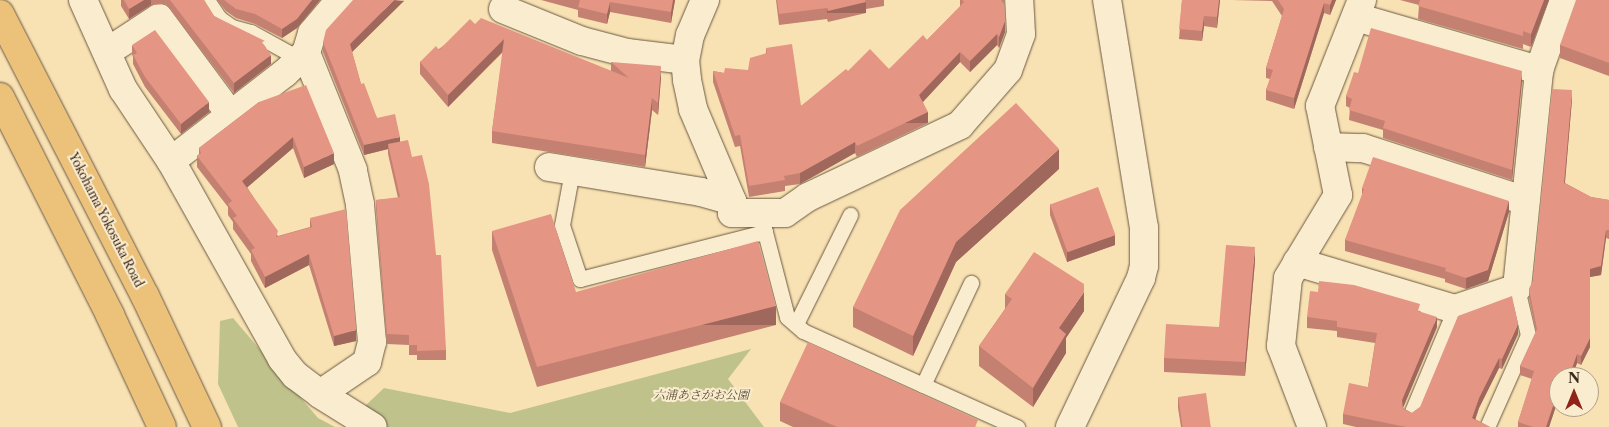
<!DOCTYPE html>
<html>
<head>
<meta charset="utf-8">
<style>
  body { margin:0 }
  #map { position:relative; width:1609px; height:427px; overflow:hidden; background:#f8e2b3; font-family:"Libre Caslon Text","Noto Serif JP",serif }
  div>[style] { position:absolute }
  .green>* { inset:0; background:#bfc38b }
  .roads { filter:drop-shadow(0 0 1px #6b5843) drop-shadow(0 0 1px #6b5843) }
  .lane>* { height:15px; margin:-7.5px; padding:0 7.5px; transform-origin:7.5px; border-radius:7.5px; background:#faecce }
  .street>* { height:28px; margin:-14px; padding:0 14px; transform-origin:14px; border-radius:14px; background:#faecce }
  .secondary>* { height:28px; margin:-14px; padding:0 14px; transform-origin:14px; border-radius:14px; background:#faecce }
  .highway>* { height:28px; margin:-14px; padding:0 14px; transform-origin:14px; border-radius:14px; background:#ecc17a }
  .wall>* { inset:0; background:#c48071 }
  .shaded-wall>* { inset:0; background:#a0685c; transform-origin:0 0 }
  .building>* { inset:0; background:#e49583; transform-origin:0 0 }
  span { translate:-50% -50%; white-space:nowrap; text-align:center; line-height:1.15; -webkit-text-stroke:4px #faecce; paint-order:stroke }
  .street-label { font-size:12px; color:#3c2a1e }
  .park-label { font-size:12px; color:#5d5039; font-style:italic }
  .north { position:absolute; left:1549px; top:367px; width:50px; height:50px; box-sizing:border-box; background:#faecce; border:1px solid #ae9e88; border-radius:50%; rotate:0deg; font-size:14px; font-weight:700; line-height:20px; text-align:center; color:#3c2a1e }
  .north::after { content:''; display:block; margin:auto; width:18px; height:22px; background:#8f2418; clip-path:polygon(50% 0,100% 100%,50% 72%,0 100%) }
</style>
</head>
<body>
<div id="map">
  <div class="green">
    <i style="clip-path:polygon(233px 318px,318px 418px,335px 427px,238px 427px,218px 384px,220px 321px)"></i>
    <i style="clip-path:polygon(751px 349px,728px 379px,764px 427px,377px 427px,365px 406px,384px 388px,510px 413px)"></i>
  </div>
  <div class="roads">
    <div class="lane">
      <i style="left:207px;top:0;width:22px;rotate:56deg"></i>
      <i style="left:219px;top:18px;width:16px;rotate:35deg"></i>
      <i style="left:232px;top:27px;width:20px;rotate:15deg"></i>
      <i style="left:251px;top:32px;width:56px;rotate:28.9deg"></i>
      <i style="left:572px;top:171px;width:55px;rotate:100.5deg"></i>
      <i style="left:562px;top:225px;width:57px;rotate:71.6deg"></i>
      <i style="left:580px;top:279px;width:191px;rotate:-14.3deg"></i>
      <i style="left:760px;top:213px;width:107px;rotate:75.4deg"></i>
      <i style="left:787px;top:317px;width:21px;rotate:41deg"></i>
      <i style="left:803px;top:331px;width:235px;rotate:24.2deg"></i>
      <i style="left:796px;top:324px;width:122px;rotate:-63.6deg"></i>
      <i style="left:923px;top:385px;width:113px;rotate:-64.8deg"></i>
      <i style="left:1411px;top:414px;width:114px;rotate:-67.3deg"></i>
      <i style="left:1487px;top:427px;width:101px;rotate:-66deg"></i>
      <i style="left:1528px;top:335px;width:48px;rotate:-103.2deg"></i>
    </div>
    <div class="street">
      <i style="left:83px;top:0;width:98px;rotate:65.8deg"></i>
      <i style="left:123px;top:89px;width:87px;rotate:56.3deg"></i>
      <i style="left:171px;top:161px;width:227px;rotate:60.7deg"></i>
      <i style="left:282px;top:359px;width:21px;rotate:51deg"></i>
      <i style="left:295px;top:375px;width:31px;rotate:37deg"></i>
      <i style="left:320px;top:394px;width:57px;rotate:-34.2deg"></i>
      <i style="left:367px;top:362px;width:21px;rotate:-76deg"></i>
      <i style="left:372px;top:342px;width:139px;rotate:-95deg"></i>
      <i style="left:360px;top:204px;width:35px;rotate:-102deg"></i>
      <i style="left:353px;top:170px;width:126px;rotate:-111.9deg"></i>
      <i style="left:705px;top:0;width:38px;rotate:113deg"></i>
      <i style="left:690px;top:35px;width:25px;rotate:101deg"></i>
      <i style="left:685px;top:60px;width:20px;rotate:84deg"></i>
      <i style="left:687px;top:80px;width:30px;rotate:78deg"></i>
      <i style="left:693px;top:109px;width:100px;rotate:67deg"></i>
      <i style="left:732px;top:201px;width:12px;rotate:90deg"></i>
      <i style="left:732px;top:213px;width:53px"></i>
      <i style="left:785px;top:213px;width:28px;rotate:-35deg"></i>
      <i style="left:808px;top:197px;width:168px;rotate:-25.3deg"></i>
      <i style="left:960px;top:125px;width:73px;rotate:-48.9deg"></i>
      <i style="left:1008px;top:70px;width:38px;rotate:-70deg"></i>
      <i style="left:1021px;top:34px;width:34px;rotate:-93deg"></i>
      <i style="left:503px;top:9px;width:85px;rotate:22.1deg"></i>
      <i style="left:582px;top:41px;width:47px;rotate:14.9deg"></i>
      <i style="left:627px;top:53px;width:58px;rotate:6.9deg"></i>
      <i style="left:1356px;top:17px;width:191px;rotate:16.2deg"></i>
      <i style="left:107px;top:52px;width:62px;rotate:-33.2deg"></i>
      <i style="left:159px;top:18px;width:119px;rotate:53.5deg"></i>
      <i style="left:1328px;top:147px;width:35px;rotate:2deg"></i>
      <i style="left:1363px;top:148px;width:171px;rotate:18deg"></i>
      <i style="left:171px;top:161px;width:144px;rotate:-37.7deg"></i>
      <i style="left:285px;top:73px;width:29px;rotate:-44deg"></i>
      <i style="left:306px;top:53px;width:21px;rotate:-73deg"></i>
      <i style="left:312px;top:33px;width:43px;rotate:-49.7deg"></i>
      <i style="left:549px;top:167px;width:154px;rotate:9.3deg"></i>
      <i style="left:701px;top:192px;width:32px;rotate:16deg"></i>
      <i style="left:1297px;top:262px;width:165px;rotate:16.6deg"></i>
      <i style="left:1455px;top:309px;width:65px;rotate:-18.7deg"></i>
      <i style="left:1517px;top:288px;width:219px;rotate:-84.2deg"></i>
      <i style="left:1539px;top:70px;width:74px;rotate:-70.3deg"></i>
    </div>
    <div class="secondary">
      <i style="left:320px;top:394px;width:62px;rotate:31.9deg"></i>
      <i style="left:1070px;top:427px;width:165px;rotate:-64.5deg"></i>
      <i style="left:1141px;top:278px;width:12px;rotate:-76deg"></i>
      <i style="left:1144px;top:266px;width:38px;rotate:-90deg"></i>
      <i style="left:1144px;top:228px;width:231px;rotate:-99.2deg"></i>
      <i style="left:1312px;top:427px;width:87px;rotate:-110.9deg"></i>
      <i style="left:1281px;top:346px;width:68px;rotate:-84.1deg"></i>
      <i style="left:1288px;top:278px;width:97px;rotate:-58.9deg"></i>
      <i style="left:1338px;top:195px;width:91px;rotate:-101.4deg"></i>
      <i style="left:1320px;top:106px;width:114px;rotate:-68.4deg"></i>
    </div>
    <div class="highway">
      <i style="left:0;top:14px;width:317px;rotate:62.8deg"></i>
      <i style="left:145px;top:296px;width:145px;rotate:64.7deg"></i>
      <i style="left:0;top:97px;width:244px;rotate:63.2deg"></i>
      <i style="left:110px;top:315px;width:123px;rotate:65.1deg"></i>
    </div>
  </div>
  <div class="wall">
    <i style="clip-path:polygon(121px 0,204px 0,214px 16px,265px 46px,271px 64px,234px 93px,166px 4px,151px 5px,129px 19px,121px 6px)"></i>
    <i style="clip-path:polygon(217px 0,320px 0,297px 28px,282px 38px,255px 24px,236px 18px,226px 11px)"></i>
    <i style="clip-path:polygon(404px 0,352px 52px,361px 84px,377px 118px,400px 141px,446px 350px,446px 360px,417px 360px,417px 355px,409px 355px,409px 345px,387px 344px,376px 210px,376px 200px,398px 198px,388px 154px,388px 149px,364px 155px,323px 52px,323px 42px)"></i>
    <i style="clip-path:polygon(541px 0,675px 0,671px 23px,610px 12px,607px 24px,578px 17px,578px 10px)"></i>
    <i style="clip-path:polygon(776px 0,885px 0,884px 0,884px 6px,866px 9px,866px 13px,828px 22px,827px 19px,779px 25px)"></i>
    <i style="clip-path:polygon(960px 0,1004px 0,1005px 32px,999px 48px,997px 45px,970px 72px,960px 62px,923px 102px,928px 123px,857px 157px,855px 153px,800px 184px,785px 186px,785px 191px,749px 197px,740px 146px,735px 147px,713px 82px,713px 71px,724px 73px,748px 70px,766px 53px,766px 48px,801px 106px,848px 71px,889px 69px,927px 40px,960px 7px)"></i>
    <i style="clip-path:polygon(1182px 0,1220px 0,1217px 28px,1204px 26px,1202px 41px,1179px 39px)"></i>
    <i style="clip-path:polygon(1232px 0,1336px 0,1330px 15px,1324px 13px,1294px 109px,1266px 100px,1266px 90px,1270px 79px,1266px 78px,1266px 68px,1282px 16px,1272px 1px)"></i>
    <i style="clip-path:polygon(1400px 0,1549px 0,1531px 47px,1523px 44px,1523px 49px,1418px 19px,1419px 5px)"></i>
    <i style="clip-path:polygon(1609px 0,1609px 76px,1560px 58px,1560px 45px)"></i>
    <i style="clip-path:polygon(475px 24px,611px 71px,611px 62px,661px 77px,658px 115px,652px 110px,645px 167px,492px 143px,492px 131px,503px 52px,448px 107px,420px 74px,420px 62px)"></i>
    <i style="clip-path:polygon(132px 45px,209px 112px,181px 134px,145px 87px,133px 64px,133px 57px,132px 54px)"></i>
    <i style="clip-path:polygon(1358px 73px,1522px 81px,1512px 180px,1383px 138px,1383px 130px,1349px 120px,1350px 108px,1346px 106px,1346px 96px)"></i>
    <i style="clip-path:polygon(1572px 99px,1565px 183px,1591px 197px,1609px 200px,1609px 239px,1606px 238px,1601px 275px,1590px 277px,1590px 347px,1581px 365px,1577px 363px,1572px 377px,1559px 377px,1559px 397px,1549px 427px,1518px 427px,1518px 422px,1532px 379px,1520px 375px,1520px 366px,1536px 332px,1529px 298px,1529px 289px,1533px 281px)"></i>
    <i style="clip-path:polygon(259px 102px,334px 164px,304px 178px,293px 148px,247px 187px,278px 236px,310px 227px,310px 218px,356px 341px,334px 346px,309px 265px,265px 288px,251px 261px,251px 254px,233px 229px,233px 222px,228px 215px,228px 207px,197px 167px,197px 156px,199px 154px,199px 148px)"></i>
    <i style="clip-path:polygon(1059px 169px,956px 262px,913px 356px,853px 327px,853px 307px)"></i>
    <i style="clip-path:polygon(1362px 188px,1509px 212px,1488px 281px,1466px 289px,1445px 282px,1445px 279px,1345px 251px,1345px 240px,1362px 196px)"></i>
    <i style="clip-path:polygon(1050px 204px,1115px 245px,1067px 262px,1050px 215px)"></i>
    <i style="clip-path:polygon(492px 231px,576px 292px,776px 325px,537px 387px,492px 250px)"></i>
    <i style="clip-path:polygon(1255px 261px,1245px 376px,1164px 372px,1164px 358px,1219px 327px)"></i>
    <i style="clip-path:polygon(1318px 292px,1420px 311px,1437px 327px,1403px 408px,1412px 413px,1518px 334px,1502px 369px,1499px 368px,1479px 408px,1475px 419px,1490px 427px,1356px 427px,1343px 424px,1343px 414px,1368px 387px,1375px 343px,1337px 337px,1337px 331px,1307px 328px,1307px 317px)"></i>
    <i style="clip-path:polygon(1005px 294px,1084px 311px,1066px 338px,1066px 353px,1033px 407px,979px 366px,979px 346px,1005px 309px)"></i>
    <i style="clip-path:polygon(1178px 397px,1211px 427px,1181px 427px,1178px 408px)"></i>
    <i style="clip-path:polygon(780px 402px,978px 427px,793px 427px,780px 421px)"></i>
  </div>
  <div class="shaded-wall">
    <i style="clip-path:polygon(144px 0,151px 0,151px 5px,129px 19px,129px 9px)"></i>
    <i style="clip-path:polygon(312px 0,320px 0,297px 28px,282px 38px,282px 29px)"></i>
    <i style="clip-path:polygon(394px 0,404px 1px,350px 54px,350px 44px)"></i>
    <i style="clip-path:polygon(673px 0,675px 0,671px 23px,671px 12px)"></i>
    <i style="clip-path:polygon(1219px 0,1220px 0,1217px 28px,1217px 17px)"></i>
    <i style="clip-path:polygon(1332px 0,1336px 0,1330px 15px,1330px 5px)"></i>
    <i style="clip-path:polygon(1544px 0,1549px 0,1531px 47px,1531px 34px)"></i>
    <i style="clip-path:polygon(610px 2px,610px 12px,607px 24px,607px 14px)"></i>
    <i style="left:866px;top:2px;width:11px;height:39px;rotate:90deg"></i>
    <i style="clip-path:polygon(1324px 3px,1324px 13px,1294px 109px,1294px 98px)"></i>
    <i style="clip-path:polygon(1204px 16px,1204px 26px,1202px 41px,1202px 31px)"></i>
    <i style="clip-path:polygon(1005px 21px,1005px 32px,999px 48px,999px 37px)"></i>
    <i style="clip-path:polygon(997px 34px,997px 45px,970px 72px,970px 61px)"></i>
    <i style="clip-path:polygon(504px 39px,504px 50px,448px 107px,448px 95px)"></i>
    <i style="clip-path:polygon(960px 52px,960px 62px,919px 106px,919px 95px)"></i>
    <i style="clip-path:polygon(271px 55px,271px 64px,234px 93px,234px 83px)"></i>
    <i style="clip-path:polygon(661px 66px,661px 77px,658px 115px,658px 103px)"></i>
    <i style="clip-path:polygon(1522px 71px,1522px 81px,1512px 180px,1512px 170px)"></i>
    <i style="clip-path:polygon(1572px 90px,1572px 99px,1564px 192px,1564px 183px)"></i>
    <i style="clip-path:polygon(652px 98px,652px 110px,645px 167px,645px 155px)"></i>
    <i style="clip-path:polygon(209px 102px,209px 112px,181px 134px,181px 124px)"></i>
    <i style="left:928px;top:112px;width:11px;height:79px;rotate:90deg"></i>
    <i style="clip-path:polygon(293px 137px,293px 148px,242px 192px,242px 181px)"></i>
    <i style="clip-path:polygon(400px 137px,400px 147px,388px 144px,388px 149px,364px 155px,364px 145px)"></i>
    <i style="clip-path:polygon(855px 142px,855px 153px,800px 184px,800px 173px)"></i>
    <i style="clip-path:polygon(1059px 149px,1059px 169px,956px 262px,913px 356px,913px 336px,956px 242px)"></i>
    <i style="clip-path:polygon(334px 153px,334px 164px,304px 178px,304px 167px)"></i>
    <i style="clip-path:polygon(1509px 201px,1509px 212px,1488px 281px,1466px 289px,1466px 278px)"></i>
    <i style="clip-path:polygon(1606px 230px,1606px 238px,1601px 275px,1590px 277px,1590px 269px)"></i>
    <i style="clip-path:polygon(1115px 235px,1115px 245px,1067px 262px,1067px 251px)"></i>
    <i style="clip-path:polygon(1255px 247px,1255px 261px,1245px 376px,1245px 362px)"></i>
    <i style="clip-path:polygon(309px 254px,309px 265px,265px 288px,265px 277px)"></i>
    <i style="clip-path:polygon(1084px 292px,1084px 311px,1066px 338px,1066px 353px,1033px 407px,1033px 388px,1059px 328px)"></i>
    <i style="left:776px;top:306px;width:19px;height:247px;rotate:90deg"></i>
    <i style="clip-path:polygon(1437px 317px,1437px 327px,1402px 410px,1402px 400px)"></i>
    <i style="clip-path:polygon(1518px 324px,1518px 334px,1502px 369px,1502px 359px)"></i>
    <i style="clip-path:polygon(356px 330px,356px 341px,334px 346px,334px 336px)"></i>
    <i style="clip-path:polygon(1590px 338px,1590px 347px,1581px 365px,1581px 356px)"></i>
    <i style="clip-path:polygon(1577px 354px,1577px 363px,1572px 377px,1569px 377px)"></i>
    <i style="clip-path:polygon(1499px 358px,1499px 368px,1479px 408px,1473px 427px,1472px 418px,1479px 398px)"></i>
    <i style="clip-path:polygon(1559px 388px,1559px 397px,1549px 427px,1546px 427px)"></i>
  </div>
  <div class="building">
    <i style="clip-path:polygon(124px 0,144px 0,129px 9px)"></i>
    <i style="clip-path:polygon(170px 0,204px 0,214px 16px,265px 41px,262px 42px,271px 55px,234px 83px)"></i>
    <i style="clip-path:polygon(224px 0,312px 0,297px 19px,282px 29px,255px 14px,236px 9px)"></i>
    <i style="clip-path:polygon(353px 0,394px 0,350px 44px,361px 84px,364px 83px,377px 118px,395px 114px,400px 137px,364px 145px,323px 42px,326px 30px)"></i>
    <i style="clip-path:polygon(579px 0,673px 0,671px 12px,610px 2px,607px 14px,578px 7px,580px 0)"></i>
    <i style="clip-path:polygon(777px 0,865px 0,866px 2px,828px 11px,827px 8px,779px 14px)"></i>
    <i style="clip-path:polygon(962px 0,1001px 0,1004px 4px,1005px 21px,999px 37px,997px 34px,970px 61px,960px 52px,919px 95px,928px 112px,857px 146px,855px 142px,800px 173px,784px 176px,785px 180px,749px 186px,740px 135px,735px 136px,713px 71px,724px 73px,725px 68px,748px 70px,750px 58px,767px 53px,766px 48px,792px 44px,801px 106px,846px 69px,848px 71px,870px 49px,889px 69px,923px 35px,927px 40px,964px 2px)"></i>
    <i style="clip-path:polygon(1182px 0,1219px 0,1217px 17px,1204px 16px,1202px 31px,1179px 29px)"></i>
    <i style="clip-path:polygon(1278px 0,1332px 0,1330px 5px,1324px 3px,1294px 98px,1266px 90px,1273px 70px,1266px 68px,1284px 9px)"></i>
    <i style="clip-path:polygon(1420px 0,1544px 0,1531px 34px,1523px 31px,1523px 36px,1418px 6px)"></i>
    <i style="clip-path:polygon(1576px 0,1609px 0,1609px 63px,1560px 45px)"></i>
    <i style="clip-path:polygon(481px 18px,629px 78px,611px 62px,661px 66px,658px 103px,652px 98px,645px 155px,492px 131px,504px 39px,448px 95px,420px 62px,436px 46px,439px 50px,470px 19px,475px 24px)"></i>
    <i style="clip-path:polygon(1371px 28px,1522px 71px,1512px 170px,1383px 128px,1385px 121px,1349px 110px,1352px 99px,1346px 96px,1354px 72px,1358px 73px)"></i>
    <i style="clip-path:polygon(155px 30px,209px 102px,181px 124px,145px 77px,133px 55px,137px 53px,132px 45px)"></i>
    <i style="clip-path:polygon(306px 85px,334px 153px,304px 167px,293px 137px,242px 181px,278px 231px,276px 237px,312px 227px,310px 218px,346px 209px,356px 330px,334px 336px,309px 254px,265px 277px,251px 250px,255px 248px,233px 218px,237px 216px,228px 204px,232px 201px,197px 156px,201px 153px,199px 148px,259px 102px)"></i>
    <i style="clip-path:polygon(1552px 89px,1572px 90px,1564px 183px,1591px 197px,1609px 200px,1609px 230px,1606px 230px,1601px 266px,1590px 269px,1590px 338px,1581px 356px,1577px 354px,1569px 377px,1559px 377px,1559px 388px,1546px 427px,1533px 427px,1518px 422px,1534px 371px,1520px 366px,1537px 329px,1529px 289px,1533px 281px)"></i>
    <i style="clip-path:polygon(1016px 103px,1059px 149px,956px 242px,913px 336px,853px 307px,900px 210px)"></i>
    <i style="clip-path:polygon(408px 140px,412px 157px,422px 155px,429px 184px,436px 255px,441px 255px,446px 350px,417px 351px,417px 345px,409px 345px,409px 335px,387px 334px,376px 200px,400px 197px,388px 144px)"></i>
    <i style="clip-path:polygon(1373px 157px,1509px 201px,1488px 270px,1466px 278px,1445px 271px,1446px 268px,1345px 240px,1364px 189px,1362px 188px)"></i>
    <i style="left:1098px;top:187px;width:51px;height:51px;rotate:70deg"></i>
    <i style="clip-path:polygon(551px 214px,576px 292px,758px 241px,776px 306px,537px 367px,492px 231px)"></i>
    <i style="clip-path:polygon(1226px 245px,1255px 247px,1245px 362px,1164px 358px,1166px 324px,1219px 327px)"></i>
    <i style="clip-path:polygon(1034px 252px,1084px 284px,1084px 292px,1059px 328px,1066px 334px,1033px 388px,979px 346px,1012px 299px,1005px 294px)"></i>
    <i style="clip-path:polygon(1319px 281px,1354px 285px,1420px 304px,1418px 311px,1437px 317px,1402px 400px,1403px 409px,1412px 413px,1420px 407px,1458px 316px,1512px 296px,1518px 324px,1502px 359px,1499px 358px,1479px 398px,1472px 418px,1490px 427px,1406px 427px,1343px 414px,1349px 383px,1368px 387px,1377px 333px,1337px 327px,1337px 321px,1307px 317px,1310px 291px,1318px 292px)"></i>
    <i style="clip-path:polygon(808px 342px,978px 420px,975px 427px,837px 427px,780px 402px)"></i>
    <i style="left:1206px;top:393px;width:34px;height:28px;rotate:82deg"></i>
  </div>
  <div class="street-label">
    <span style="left:106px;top:220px;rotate:63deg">Yokohama Yokosuka Road</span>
  </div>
  <div class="park-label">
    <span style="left:701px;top:395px">六浦あさがお公園</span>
  </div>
  <div class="north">N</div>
</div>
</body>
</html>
